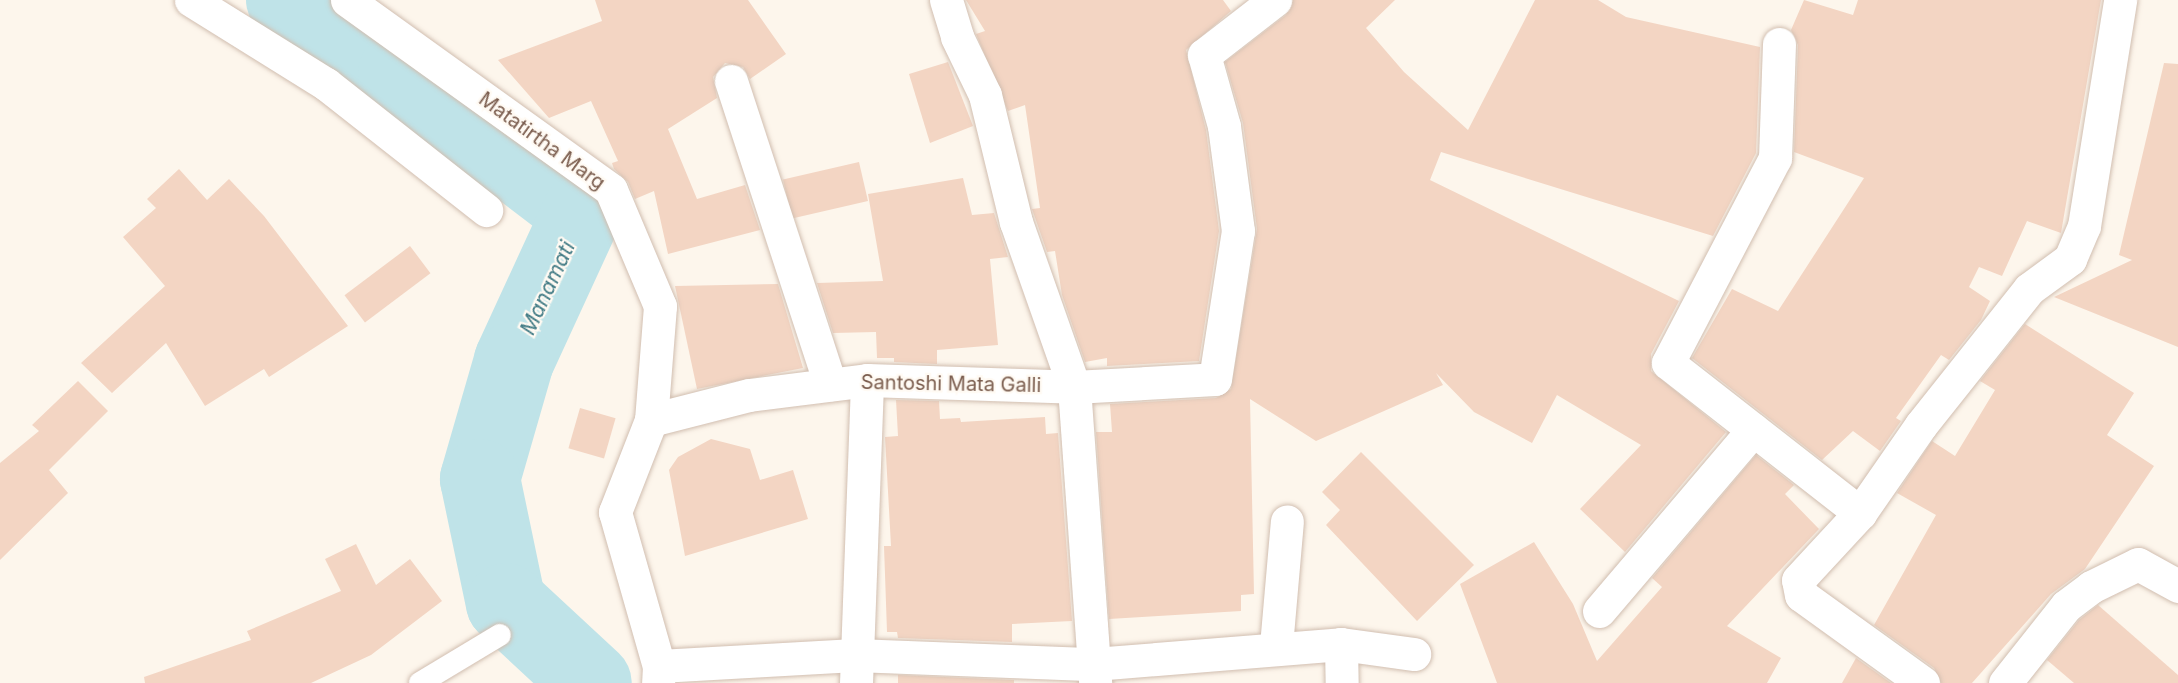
<!DOCTYPE html>
<html>
<head>
<meta charset="utf-8">
<style>
  body { margin:0 }
  #map { position:relative; width:2178px; height:683px; overflow:hidden; background:#fdf6ec; font-family:Inter,sans-serif }
  div>[style] { position:absolute }
  .river>* { height:80px; margin:-40px; padding:0 40px; transform-origin:40px; border-radius:40px; background:#bfe3e8 }
  .building>* { inset:0; background:#f3d5c3; transform-origin:0 0 }
  .roads { filter:drop-shadow(0 0 2px #d1beb0) drop-shadow(0 0 2px #d1beb0) }
  .service>* { height:22px; margin:-11px; padding:0 11px; transform-origin:11px; border-radius:11px; background:#fff }
  .minor>* { height:33px; margin:-16.5px; padding:0 16.5px; transform-origin:16.5px; border-radius:16.5px; background:#fff }
  span { translate:-50% -50%; white-space:nowrap; text-align:center; line-height:1.15; -webkit-text-stroke:4.5px #fffaf3; paint-order:stroke }
  .street-label { font-size:20px; color:#7a5c4d }
  .water-label { font-size:21px; color:#437c86; font-style:italic }
</style>
</head>
<body>
<div id="map">
  <div class="river">
    <i style="left:286px;top:0;width:134px;rotate:33.1deg"></i>
    <i style="left:398px;top:73px;width:231px;rotate:37.3deg"></i>
    <i style="left:582px;top:213px;width:163px;rotate:114.7deg"></i>
    <i style="left:514px;top:361px;width:123px;rotate:106.1deg"></i>
    <i style="left:480px;top:479px;width:127px;rotate:78.2deg"></i>
    <i style="left:506px;top:603px;width:117px;rotate:42.9deg"></i>
  </div>
  <div class="building">
    <i style="clip-path:polygon(595px 0,748px 0,786px 54px,750px 79px,743px 67px,725px 63px,713px 77px,717px 98px,668px 129px,697px 199px,745px 185px,760px 230px,668px 254px,654px 191px,635px 199px,628px 182px,614px 169px,612px 163px,618px 161px,591px 101px,549px 118px,498px 60px,602px 21px)"></i>
    <i style="clip-path:polygon(966px 0,1223px 0,1231px 11px,1186px 50px,1206px 130px,1219px 231px,1199px 361px,1107px 366px,1107px 358px,1085px 362px,1062px 295px,1055px 251px,1047px 252px,1032px 209px,1040px 208px,1025px 105px,1008px 111px,976px 34px,985px 31px)"></i>
    <i style="clip-path:polygon(1293px 0,1395px 0,1366px 28px,1404px 72px,1468px 130px,1535px 0,1598px 0,1626px 17px,1760px 47px,1756px 153px,1713px 236px,1441px 152px,1430px 180px,1679px 301px,1651px 354px,1651px 371px,1726px 432px,1625px 552px,1580px 509px,1641px 445px,1557px 395px,1532px 443px,1474px 412px,1436px 373px,1443px 385px,1316px 441px,1250px 399px,1254px 594px,1241px 595px,1241px 611px,1109px 619px,1096px 432px,1112px 432px,1110px 404px,1216px 398px,1231px 389px,1257px 229px,1243px 123px,1225px 62px,1286px 15px)"></i>
    <i style="clip-path:polygon(1804px 0,1853px 15px,1858px 0,2101px 0,2061px 233px,2027px 221px,2002px 276px,1979px 267px,1969px 287px,1990px 301px,1981px 320px,1949px 360px,1941px 355px,1896px 418px,1901px 421px,1880px 451px,1853px 431px,1822px 460px,1692px 358px,1732px 289px,1778px 311px,1864px 178px,1794px 152px,1798px 45px,1791px 30px)"></i>
    <i style="clip-path:polygon(948px 62px,973px 126px,930px 143px,909px 74px)"></i>
    <i style="clip-path:polygon(2164px 63px,2178px 64px,2178px 347px,2054px 297px,2132px 260px,2119px 255px)"></i>
    <i style="left:859px;top:162px;width:40px;height:78px;rotate:77deg"></i>
    <i style="clip-path:polygon(179px 169px,207px 200px,229px 179px,264px 216px,348px 326px,269px 377px,264px 369px,205px 406px,166px 343px,112px 393px,81px 363px,165px 286px,123px 237px,156px 208px,147px 199px)"></i>
    <i style="clip-path:polygon(963px 178px,972px 215px,994px 213px,1008px 257px,990px 259px,998px 345px,937px 350px,937px 364px,894px 362px,894px 358px,877px 358px,876px 332px,833px 333px,817px 283px,883px 281px,868px 194px)"></i>
    <i style="left:410px;top:246px;width:34px;height:82px;rotate:53deg"></i>
    <i style="clip-path:polygon(778px 284px,803px 368px,697px 389px,675px 286px)"></i>
    <i style="clip-path:polygon(2025px 324px,2134px 393px,2107px 435px,2154px 466px,2085px 569px,2051px 594px,1972px 683px,1941px 683px,1934px 668px,1874px 625px,1936px 515px,1897px 493px,1932px 441px,1955px 456px,1995px 390px,1980px 381px)"></i>
    <i style="clip-path:polygon(78px 381px,108px 411px,49px 470px,68px 493px,0 560px,0 463px,39px 431px,32px 425px)"></i>
    <i style="clip-path:polygon(896px 400px,939px 401px,940px 419px,960px 418px,961px 422px,1045px 417px,1046px 434px,1058px 433px,1072px 621px,1012px 624px,1012px 642px,898px 638px,897px 632px,887px 632px,884px 546px,891px 546px,885px 437px,898px 436px)"></i>
    <i style="left:580px;top:408px;width:37px;height:42px;rotate:16deg"></i>
    <i style="clip-path:polygon(711px 439px,750px 449px,760px 480px,793px 470px,808px 519px,685px 556px,669px 470px,678px 457px)"></i>
    <i style="clip-path:polygon(1361px 452px,1474px 565px,1417px 621px,1326px 525px,1340px 510px,1322px 492px)"></i>
    <i style="clip-path:polygon(1756px 455px,1794px 485px,1785px 494px,1819px 529px,1727px 626px,1781px 658px,1767px 683px,1497px 683px,1460px 584px,1534px 542px,1573px 604px,1597px 661px,1662px 587px,1652px 578px)"></i>
    <i style="clip-path:polygon(356px 544px,376px 585px,410px 559px,442px 601px,371px 655px,311px 683px,145px 683px,144px 677px,251px 640px,247px 631px,341px 591px,325px 559px)"></i>
    <i style="clip-path:polygon(2098px 605px,2178px 675px,2178px 683px,2074px 683px,2047px 660px,2079px 620px)"></i>
    <i style="clip-path:polygon(1856px 658px,1891px 683px,1842px 683px)"></i>
    <i style="clip-path:polygon(898px 675px,1014px 680px,1014px 683px,898px 683px)"></i>
  </div>
  <div class="roads">
    <div class="service">
      <i style="left:420px;top:683px;width:93px;rotate:-31deg"></i>
    </div>
    <div class="minor">
      <i style="left:191px;top:0;width:159px;rotate:31.9deg"></i>
      <i style="left:326px;top:84px;width:204px;rotate:38.2deg"></i>
      <i style="left:347px;top:0;width:325px;rotate:35.7deg"></i>
      <i style="left:611px;top:190px;width:126px;rotate:67.1deg"></i>
      <i style="left:660px;top:306px;width:114px;rotate:94.5deg"></i>
      <i style="left:651px;top:420px;width:99px;rotate:111.4deg"></i>
      <i style="left:615px;top:512px;width:160px;rotate:74.1deg"></i>
      <i style="left:659px;top:666px;width:17px;rotate:93deg"></i>
      <i style="left:946px;top:0;width:39px;rotate:73deg"></i>
      <i style="left:957px;top:37px;width:64px;rotate:64.2deg"></i>
      <i style="left:985px;top:95px;width:131px;rotate:76.3deg"></i>
      <i style="left:1016px;top:222px;width:175px;rotate:70.6deg"></i>
      <i style="left:1074px;top:387px;width:297px;rotate:85.9deg"></i>
      <i style="left:1779px;top:44px;width:114px;rotate:92deg"></i>
      <i style="left:1775px;top:158px;width:231px;rotate:117.6deg"></i>
      <i style="left:1668px;top:363px;width:244px;rotate:38deg"></i>
      <i style="left:731px;top:81px;width:319px;rotate:71.9deg"></i>
      <i style="left:651px;top:420px;width:101px;rotate:-14.3deg"></i>
      <i style="left:749px;top:395px;width:119px;rotate:-7.2deg"></i>
      <i style="left:867px;top:380px;width:207px;rotate:1.9deg"></i>
      <i style="left:1074px;top:387px;width:141px;rotate:-3.2deg"></i>
      <i style="left:1215px;top:379px;width:150px;rotate:-81.2deg"></i>
      <i style="left:1238px;top:231px;width:106px;rotate:-97.6deg"></i>
      <i style="left:1224px;top:126px;width:74px;rotate:-105.7deg"></i>
      <i style="left:1204px;top:55px;width:90px;rotate:-37.8deg"></i>
      <i style="left:1599px;top:611px;width:238px;rotate:-49.6deg"></i>
      <i style="left:1341px;top:644px;width:39px;rotate:89deg"></i>
      <i style="left:1276px;top:646px;width:125px;rotate:-85deg"></i>
      <i style="left:659px;top:666px;width:196px;rotate:-3.2deg"></i>
      <i style="left:855px;top:655px;width:239px;rotate:2.2deg"></i>
      <i style="left:1094px;top:664px;width:248px;rotate:-4.6deg"></i>
      <i style="left:1341px;top:644px;width:74px;rotate:7.8deg"></i>
      <i style="left:856px;top:683px;width:303px;rotate:-87.9deg"></i>
      <i style="left:1923px;top:683px;width:150px;rotate:-144.2deg"></i>
      <i style="left:1801px;top:595px;width:15px;rotate:-101deg"></i>
      <i style="left:1798px;top:580px;width:91px;rotate:-47.2deg"></i>
      <i style="left:1860px;top:513px;width:107px;rotate:-55.3deg"></i>
      <i style="left:1921px;top:425px;width:174px;rotate:-51.5deg"></i>
      <i style="left:2029px;top:289px;width:51px;rotate:-36.2deg"></i>
      <i style="left:2070px;top:259px;width:36px;rotate:-67deg"></i>
      <i style="left:2084px;top:226px;width:229px;rotate:-80.9deg"></i>
      <i style="left:2005px;top:683px;width:98px;rotate:-51.6deg"></i>
      <i style="left:2066px;top:606px;width:31px;rotate:-37deg"></i>
      <i style="left:2091px;top:587px;width:52px;rotate:-26.1deg"></i>
      <i style="left:2138px;top:564px;width:46px;rotate:28.8deg"></i>
    </div>
  </div>
  <div class="street-label">
    <span style="left:542px;top:141px;rotate:36deg">Matatirtha Marg</span>
    <span style="left:951px;top:384px;rotate:1deg">Santoshi Mata Galli</span>
  </div>
  <div class="water-label">
    <span style="left:548px;top:288px;rotate:-65deg">Manamati</span>
  </div>
</div>
</body>
</html>
